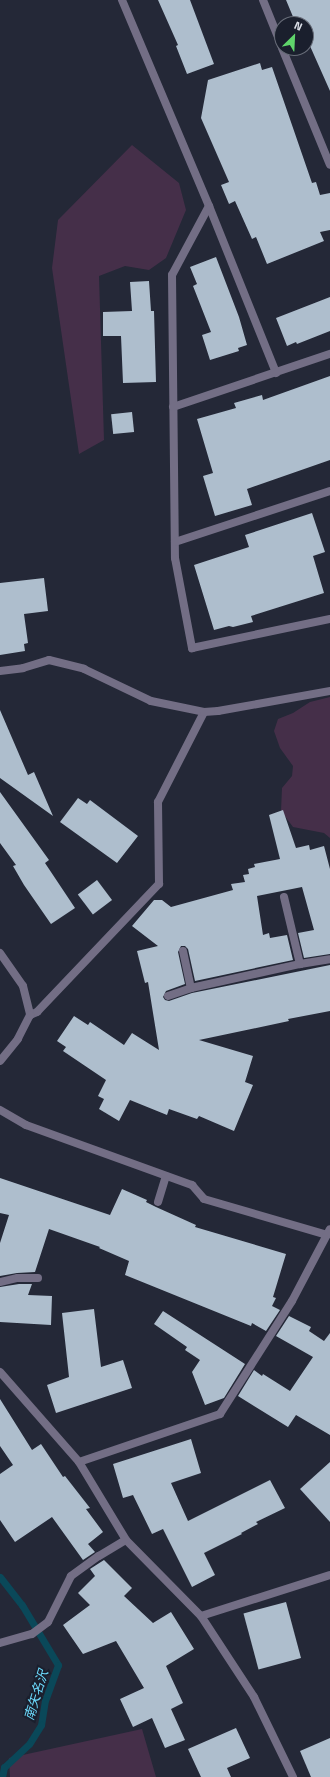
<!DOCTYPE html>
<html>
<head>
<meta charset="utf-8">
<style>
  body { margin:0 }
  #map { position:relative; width:330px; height:1777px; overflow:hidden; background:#242837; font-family:"Titillium Web","Noto Sans JP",sans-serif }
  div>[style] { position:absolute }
  .green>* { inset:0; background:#452f49 }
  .stream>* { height:7px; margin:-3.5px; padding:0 3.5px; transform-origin:3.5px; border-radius:3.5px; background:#0a4859 }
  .building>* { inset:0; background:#aebecd; transform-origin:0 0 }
  .service>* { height:8px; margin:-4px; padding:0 4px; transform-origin:4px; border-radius:4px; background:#736e85 }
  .minor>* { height:8px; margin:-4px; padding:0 4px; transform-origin:4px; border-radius:4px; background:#736e85 }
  span { translate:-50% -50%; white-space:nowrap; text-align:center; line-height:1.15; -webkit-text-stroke:4px #1a1f2d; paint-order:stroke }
  .water-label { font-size:13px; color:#6cd9fb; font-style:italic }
  .north { position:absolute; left:274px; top:16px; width:40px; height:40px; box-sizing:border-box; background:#1a1f2d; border:1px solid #676c78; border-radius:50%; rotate:24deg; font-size:11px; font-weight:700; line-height:16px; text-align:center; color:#dbdfe8 }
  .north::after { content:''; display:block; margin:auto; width:14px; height:18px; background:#5fd56b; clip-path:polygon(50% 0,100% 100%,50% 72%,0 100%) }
</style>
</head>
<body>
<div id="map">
  <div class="green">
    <i style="clip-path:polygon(132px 145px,179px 183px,186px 210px,166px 258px,149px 270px,125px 266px,99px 276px,104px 440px,79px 454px,52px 268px,58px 220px)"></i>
    <i style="clip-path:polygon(330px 697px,330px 838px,324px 833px,293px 827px,281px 811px,282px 788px,292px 776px,293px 766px,280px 748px,274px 731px,278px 719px,293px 713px,310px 702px)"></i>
    <i style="clip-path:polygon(142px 1729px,156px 1777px,10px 1777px,9px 1758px)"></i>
  </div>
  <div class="stream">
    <i style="left:0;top:1577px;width:36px;rotate:52deg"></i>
    <i style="left:22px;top:1605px;width:70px;rotate:59deg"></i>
    <i style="left:58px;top:1665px;width:37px;rotate:110deg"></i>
    <i style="left:45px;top:1700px;width:25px;rotate:99deg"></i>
    <i style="left:41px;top:1725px;width:22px;rotate:122deg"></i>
    <i style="left:29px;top:1744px;width:34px;rotate:137deg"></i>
    <i style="left:4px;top:1767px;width:10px;rotate:101deg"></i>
  </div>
  <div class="building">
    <i style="clip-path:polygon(158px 0,190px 0,214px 64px,187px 74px,176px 46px,178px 45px)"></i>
    <i style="clip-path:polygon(286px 0,330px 0,330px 91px,306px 37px,306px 24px,296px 24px)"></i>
    <i style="clip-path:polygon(260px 63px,262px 70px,272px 67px,312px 183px,316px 182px,320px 195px,330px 193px,330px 230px,320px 232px,324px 241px,267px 264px,256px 237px,252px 239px,235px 201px,229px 204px,221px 185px,229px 182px,201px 118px,208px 80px)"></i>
    <i style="clip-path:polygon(216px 257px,239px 317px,247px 345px,238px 348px,239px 351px,210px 360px,202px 335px,211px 332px,193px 286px,197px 284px,190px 267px)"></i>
    <i style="clip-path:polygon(149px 281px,151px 311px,154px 311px,156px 382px,123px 383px,121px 336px,103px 336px,103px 312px,132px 311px,130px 282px)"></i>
    <i style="clip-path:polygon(330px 297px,330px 331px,297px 344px,296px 342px,287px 346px,276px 318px)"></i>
    <i style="clip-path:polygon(330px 376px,330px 460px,247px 489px,252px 505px,215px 516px,203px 476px,213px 473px,197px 419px,236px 408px,234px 403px,262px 395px,263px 400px)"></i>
    <i style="left:132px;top:412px;width:20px;height:21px;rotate:84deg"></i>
    <i style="clip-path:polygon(312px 513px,325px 552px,313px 556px,324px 593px,251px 616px,253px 622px,233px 627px,229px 626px,214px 630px,194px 565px,249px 547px,245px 535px)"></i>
    <i style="clip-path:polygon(44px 578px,48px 611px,24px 614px,28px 643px,24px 644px,25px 651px,0 655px,0 583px)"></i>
    <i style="clip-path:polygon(0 710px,28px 775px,34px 772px,53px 816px,0 778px)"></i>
    <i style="clip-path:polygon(0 792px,49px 860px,45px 863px,75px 908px,51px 924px,24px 885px,13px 866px,16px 865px,0 843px)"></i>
    <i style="clip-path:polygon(78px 798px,87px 804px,90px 800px,138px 836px,117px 863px,60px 822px)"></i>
    <i style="clip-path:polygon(283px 810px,296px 848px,309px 845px,310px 850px,324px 846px,330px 869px,330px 954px,304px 958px,298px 933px,314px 930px,302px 887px,257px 896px,263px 935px,269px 933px,270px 938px,287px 935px,293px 960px,195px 981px,188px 949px,185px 946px,181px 946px,178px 952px,185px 984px,166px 991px,163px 997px,165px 1000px,169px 1001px,192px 993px,330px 965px,330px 1011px,288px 1019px,289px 1021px,199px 1040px,253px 1056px,245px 1082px,253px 1085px,234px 1131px,199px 1116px,197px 1119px,169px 1109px,167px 1115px,130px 1100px,119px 1121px,99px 1109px,104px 1099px,98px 1096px,106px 1080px,63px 1051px,66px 1047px,57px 1041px,74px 1016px,88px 1025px,90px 1022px,124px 1045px,132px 1033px,159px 1050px,148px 982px,145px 983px,137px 951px,158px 946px,132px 926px,154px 900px,162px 900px,171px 907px,233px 890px,231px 884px,245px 882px,243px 875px,249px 874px,248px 869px,255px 867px,254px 864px,280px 859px,269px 815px)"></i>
    <i style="left:97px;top:880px;width:25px;height:24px;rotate:53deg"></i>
    <i style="clip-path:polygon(0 1178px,110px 1215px,122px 1189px,147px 1200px,146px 1202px,156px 1207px,196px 1225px,195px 1227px,286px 1254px,273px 1297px,276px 1298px,272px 1306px,280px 1310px,266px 1331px,252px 1323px,251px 1326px,125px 1275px,129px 1261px,99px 1248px,100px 1247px,49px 1229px,35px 1272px,17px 1273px,0 1276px,0 1243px,9px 1215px,0 1213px)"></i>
    <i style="clip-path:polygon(19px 1284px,32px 1284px,28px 1295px,52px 1296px,51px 1325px,0 1322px,0 1287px)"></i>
    <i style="clip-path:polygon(94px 1309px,101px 1367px,123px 1360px,132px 1388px,56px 1413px,47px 1385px,69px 1377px,62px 1313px)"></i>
    <i style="clip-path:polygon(163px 1311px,245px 1364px,224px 1398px,205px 1405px,192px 1372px,200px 1360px,185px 1350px,187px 1347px,154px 1324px)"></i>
    <i style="clip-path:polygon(289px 1316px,311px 1327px,309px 1331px,324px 1341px,330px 1333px,330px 1435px,296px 1415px,288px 1427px,238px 1396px,254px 1370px,262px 1376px,263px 1374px,290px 1391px,313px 1357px,276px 1336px)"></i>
    <i style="clip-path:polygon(0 1399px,32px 1450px,41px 1444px,63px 1477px,65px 1476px,90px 1508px,86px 1509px,103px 1532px,88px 1544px,95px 1552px,83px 1560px,52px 1517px,15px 1542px,0 1520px,0 1474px,13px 1465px,0 1446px)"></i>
    <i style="clip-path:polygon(191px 1439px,201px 1473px,171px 1483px,188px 1521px,270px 1480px,285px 1508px,256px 1522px,258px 1524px,241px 1533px,242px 1534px,204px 1553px,215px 1575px,192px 1587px,163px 1529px,152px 1534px,133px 1495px,123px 1498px,113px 1464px)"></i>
    <i style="clip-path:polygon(330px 1462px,330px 1522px,300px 1489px)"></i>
    <i style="clip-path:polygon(104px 1560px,132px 1588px,124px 1596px,153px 1623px,171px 1612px,194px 1649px,166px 1666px,183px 1703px,171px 1709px,185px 1740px,165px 1748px,152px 1718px,133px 1727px,120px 1699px,144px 1688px,116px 1641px,83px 1654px,63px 1625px,90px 1605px,78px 1593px,95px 1576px,90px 1569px)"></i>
    <i style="left:286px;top:1602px;width:58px;height:44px;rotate:75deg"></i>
    <i style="clip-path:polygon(236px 1728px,250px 1758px,227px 1768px,231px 1777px,201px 1777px,188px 1749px)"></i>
    <i style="clip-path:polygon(330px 1738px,330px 1777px,311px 1777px,300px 1751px)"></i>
  </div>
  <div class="service">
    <i style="left:284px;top:897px;width:69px;rotate:76.6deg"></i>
    <i style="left:183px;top:951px;width:38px;rotate:78deg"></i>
    <i style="left:168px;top:996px;width:24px;rotate:-19deg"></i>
    <i style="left:191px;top:988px;width:112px;rotate:-12.4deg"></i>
    <i style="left:300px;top:964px;width:30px;rotate:-9deg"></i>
    <i style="left:30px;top:1015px;width:8px;rotate:-23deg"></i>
    <i style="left:37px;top:1012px;width:177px;rotate:-46.4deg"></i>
    <i style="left:159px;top:884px;width:82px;rotate:-90.7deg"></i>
    <i style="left:158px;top:802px;width:101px;rotate:-62.9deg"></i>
    <i style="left:0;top:1110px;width:30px;rotate:30deg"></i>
    <i style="left:26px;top:1125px;width:177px;rotate:19.9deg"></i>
    <i style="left:192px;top:1185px;width:18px;rotate:49deg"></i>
    <i style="left:204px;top:1199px;width:128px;rotate:16.3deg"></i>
    <i style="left:158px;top:1202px;width:27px;rotate:-73deg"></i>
    <i style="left:0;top:1282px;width:18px;rotate:-13deg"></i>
    <i style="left:18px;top:1278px;width:20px"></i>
  </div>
  <div class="minor">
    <i style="left:122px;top:0;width:224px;rotate:67.1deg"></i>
    <i style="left:209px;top:206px;width:180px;rotate:68.1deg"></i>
    <i style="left:263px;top:0;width:51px;rotate:68deg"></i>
    <i style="left:282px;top:48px;width:126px;rotate:67.7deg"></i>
    <i style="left:209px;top:206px;width:78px;rotate:118.2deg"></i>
    <i style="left:172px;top:275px;width:283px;rotate:89.4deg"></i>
    <i style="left:175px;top:558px;width:92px;rotate:79.3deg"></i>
    <i style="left:192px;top:648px;width:141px;rotate:-11.9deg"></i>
    <i style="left:173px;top:407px;width:166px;rotate:-18.7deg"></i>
    <i style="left:175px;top:542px;width:163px;rotate:-18.2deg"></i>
    <i style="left:0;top:671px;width:23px;rotate:-7deg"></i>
    <i style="left:23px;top:668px;width:27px;rotate:-17deg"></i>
    <i style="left:49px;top:660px;width:36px;rotate:14deg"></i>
    <i style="left:84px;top:669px;width:74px;rotate:25.5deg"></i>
    <i style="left:151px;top:701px;width:54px;rotate:11.7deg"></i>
    <i style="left:204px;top:712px;width:14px;rotate:-4deg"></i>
    <i style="left:218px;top:711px;width:114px;rotate:-10.1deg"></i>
    <i style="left:0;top:953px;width:40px;rotate:55.1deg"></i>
    <i style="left:23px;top:986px;width:30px;rotate:76deg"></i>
    <i style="left:30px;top:1015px;width:27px;rotate:117deg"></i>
    <i style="left:18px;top:1039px;width:28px;rotate:129deg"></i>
    <i style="left:0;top:1372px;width:120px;rotate:48.7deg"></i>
    <i style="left:79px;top:1462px;width:91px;rotate:58.9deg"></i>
    <i style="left:126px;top:1540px;width:107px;rotate:45.4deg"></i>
    <i style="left:201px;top:1616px;width:97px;rotate:56.8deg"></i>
    <i style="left:254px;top:1697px;width:89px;rotate:64deg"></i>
    <i style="left:79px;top:1462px;width:149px;rotate:-18.8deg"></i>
    <i style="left:220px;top:1414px;width:134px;rotate:-57.5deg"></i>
    <i style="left:292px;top:1301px;width:81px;rotate:-62.2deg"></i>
    <i style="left:201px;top:1616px;width:135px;rotate:-17.6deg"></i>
    <i style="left:0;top:1643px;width:33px;rotate:-16deg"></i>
    <i style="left:32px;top:1634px;width:20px;rotate:-37deg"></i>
    <i style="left:48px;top:1622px;width:51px;rotate:-63.4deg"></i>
    <i style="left:71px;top:1576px;width:34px;rotate:-36deg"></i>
    <i style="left:99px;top:1556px;width:31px;rotate:-31deg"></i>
  </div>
  <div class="water-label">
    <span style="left:36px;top:1695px;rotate:-73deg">南矢名沢</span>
  </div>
  <div class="north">N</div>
</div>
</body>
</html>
